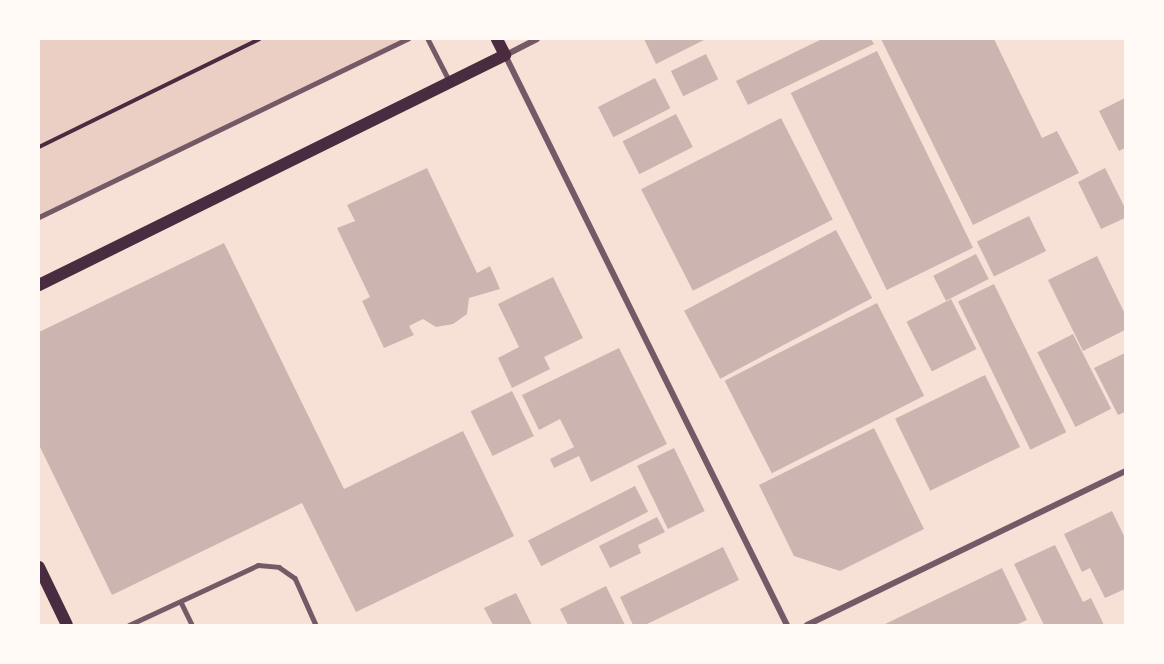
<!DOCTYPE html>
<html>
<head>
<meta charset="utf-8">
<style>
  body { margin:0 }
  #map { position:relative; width:1164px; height:664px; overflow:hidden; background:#f7e1d7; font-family:"Sofia Sans Condensed",sans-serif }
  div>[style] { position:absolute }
  .green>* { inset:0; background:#ebcfc5 }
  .building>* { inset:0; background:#ccb4b1; transform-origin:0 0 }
  .path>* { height:4px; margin:-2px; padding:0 2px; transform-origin:2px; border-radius:2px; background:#4a2c40 }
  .service>* { height:4.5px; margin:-2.25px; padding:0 2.25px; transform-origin:2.25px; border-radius:2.25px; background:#755966 }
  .minor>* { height:6px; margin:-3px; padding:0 3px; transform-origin:3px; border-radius:3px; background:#755966 }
  .secondary>* { height:12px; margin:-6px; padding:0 6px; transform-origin:6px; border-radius:6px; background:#4a2c40 }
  span { translate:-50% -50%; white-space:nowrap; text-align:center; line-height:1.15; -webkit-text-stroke:6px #fffaf5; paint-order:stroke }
  .frame { position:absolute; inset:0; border:40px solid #fffaf5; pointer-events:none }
</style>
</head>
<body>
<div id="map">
  <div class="green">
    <i style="clip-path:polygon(39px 39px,408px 39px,39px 217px)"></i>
  </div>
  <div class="building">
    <i style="clip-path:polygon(644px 39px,706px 39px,656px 64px)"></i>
    <i style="clip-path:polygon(822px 39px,871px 39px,874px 44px,748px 105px,736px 81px)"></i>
    <i style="clip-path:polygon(881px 39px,994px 39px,1042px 138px,1057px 131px,1079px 173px,973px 225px)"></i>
    <i style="left:877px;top:51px;width:219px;height:96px;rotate:64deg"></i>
    <i style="left:706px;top:54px;width:28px;height:39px;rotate:64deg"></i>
    <i style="left:655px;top:78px;width:34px;height:64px;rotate:63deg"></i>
    <i style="clip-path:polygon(1125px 98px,1125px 148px,1119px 151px,1099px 111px)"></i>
    <i style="left:676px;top:114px;width:37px;height:60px;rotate:63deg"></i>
    <i style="left:781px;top:118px;width:114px;height:157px;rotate:63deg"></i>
    <i style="clip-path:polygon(427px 168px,477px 273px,490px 266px,500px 289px,469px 298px,467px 314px,453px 324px,436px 327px,423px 319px,409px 326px,414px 335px,384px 348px,362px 301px,370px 297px,337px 228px,355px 221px,347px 205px)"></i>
    <i style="clip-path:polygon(1105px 168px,1125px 208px,1125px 218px,1101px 229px,1078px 182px)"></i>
    <i style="left:1029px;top:216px;width:39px;height:58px;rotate:64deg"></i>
    <i style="left:836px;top:230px;width:77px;height:172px;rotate:62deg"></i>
    <i style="clip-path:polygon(224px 243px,344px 489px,463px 431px,514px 536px,356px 612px,302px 503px,112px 595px,39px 445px,39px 332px)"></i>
    <i style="left:976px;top:254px;width:28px;height:48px;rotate:63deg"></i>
    <i style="clip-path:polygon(1097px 256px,1125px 314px,1125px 330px,1083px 351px,1048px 280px)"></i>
    <i style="clip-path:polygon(553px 277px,583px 338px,544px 357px,550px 369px,512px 388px,498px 358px,519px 347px,498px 304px)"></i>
    <i style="left:994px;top:284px;width:165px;height:40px;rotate:64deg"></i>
    <i style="left:951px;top:299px;width:56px;height:50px;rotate:63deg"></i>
    <i style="left:877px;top:303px;width:104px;height:171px;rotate:63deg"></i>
    <i style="left:1073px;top:334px;width:84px;height:40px;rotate:63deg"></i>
    <i style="clip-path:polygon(619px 348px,667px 444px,591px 482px,579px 456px,554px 468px,550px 459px,574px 447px,560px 419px,539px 430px,522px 395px)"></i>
    <i style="clip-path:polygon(1125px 353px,1125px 412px,1118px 415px,1094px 368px)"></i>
    <i style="left:985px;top:375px;width:80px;height:100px;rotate:64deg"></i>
    <i style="left:512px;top:391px;width:50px;height:46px;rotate:64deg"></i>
    <i style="clip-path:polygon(874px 428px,924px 529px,840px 571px,794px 556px,759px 485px)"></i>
    <i style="left:674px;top:448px;width:70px;height:41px;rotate:64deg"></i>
    <i style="left:635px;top:486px;width:29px;height:120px;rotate:63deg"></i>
    <i style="clip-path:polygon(1112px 511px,1125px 538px,1125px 589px,1105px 598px,1090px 568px,1082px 572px,1064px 534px)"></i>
    <i style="clip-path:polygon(657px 517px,665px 532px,638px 545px,641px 553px,610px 568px,599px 546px)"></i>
    <i style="clip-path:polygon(1055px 545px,1083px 602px,1091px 598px,1104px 625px,1044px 625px,1014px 564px)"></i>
    <i style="clip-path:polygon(723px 547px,739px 580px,645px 625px,633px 625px,620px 597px)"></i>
    <i style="clip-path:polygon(1002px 568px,1027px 620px,1016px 625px,883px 625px)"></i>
    <i style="clip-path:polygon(606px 586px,625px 625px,568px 625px,560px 609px)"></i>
    <i style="clip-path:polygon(516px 593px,532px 625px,493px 625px,484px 608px)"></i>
  </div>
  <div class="path">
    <i style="left:39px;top:147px;width:245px;rotate:-26.1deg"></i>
  </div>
  <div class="service">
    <i style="left:428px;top:39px;width:46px;rotate:62.9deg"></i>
    <i style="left:39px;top:217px;width:410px;rotate:-25.8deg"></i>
    <i style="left:181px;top:602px;width:25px;rotate:64deg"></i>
    <i style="left:129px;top:625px;width:142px;rotate:-24.9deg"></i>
    <i style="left:258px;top:565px;width:21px;rotate:5deg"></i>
    <i style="left:279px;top:567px;width:19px;rotate:35deg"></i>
    <i style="left:295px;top:578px;width:51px;rotate:65.9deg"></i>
  </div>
  <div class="minor">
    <i style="left:537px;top:39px;width:36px;rotate:153deg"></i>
    <i style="left:505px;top:55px;width:636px;rotate:63.68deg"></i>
    <i style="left:807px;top:625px;width:353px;rotate:-25.8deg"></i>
  </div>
  <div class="secondary">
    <i style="left:39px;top:285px;width:520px;rotate:-26.27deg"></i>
    <i style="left:505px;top:55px;width:18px;rotate:-117deg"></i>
    <i style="left:39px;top:567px;width:64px;rotate:64.2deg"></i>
  </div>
  <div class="frame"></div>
</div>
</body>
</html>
